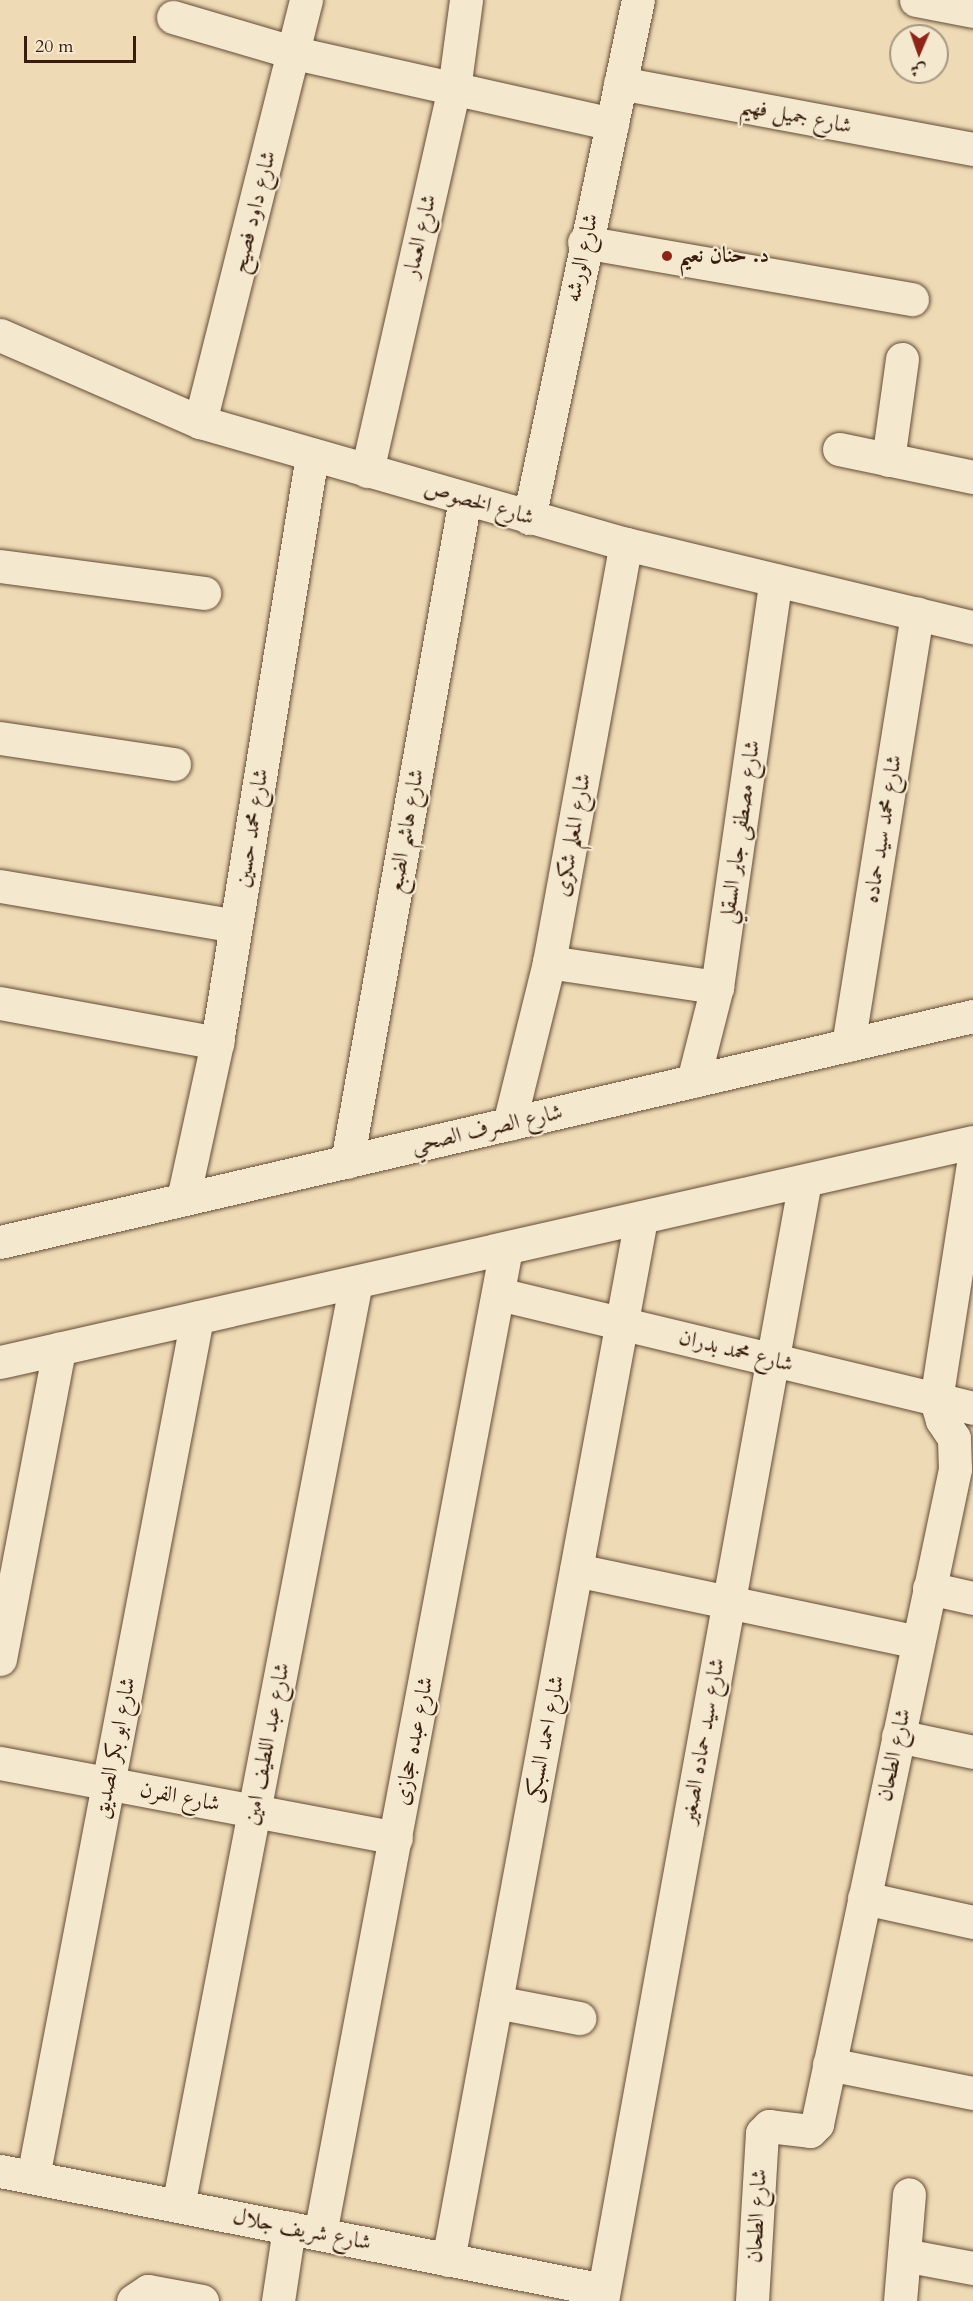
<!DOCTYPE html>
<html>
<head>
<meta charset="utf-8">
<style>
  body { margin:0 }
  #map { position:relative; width:973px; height:2301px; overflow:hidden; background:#eedbb5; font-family:Cardo,Amiri,serif }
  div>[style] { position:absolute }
  .roads { filter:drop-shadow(0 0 2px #654c37) drop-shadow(0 0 2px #654c37) }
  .street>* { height:33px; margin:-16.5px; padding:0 16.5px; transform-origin:16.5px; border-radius:16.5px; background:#f4e8cf }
  .dots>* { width:16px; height:16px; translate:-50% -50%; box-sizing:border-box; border:3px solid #f4e8cf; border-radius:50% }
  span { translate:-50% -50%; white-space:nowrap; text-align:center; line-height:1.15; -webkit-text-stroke:4.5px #f4e8cf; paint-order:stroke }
  .street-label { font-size:22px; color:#371d0d }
  .poi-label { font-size:22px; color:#371d0d; font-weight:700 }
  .left { translate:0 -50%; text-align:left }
  .north { position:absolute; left:889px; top:24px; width:60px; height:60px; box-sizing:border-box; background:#f4e8cf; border:2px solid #a89781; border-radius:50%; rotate:182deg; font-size:16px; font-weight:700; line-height:24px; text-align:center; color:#371d0d }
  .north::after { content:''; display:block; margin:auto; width:21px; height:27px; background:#8f2418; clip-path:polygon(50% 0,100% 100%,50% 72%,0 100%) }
  .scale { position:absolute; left:24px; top:36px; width:112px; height:27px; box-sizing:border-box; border:3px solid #371d0d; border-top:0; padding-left:8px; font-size:18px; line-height:21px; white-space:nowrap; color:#371d0d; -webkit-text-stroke:4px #f4e8cf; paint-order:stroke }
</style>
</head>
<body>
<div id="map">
  <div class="roads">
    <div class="street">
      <i style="left:916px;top:0;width:58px;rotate:10.9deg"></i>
      <i style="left:173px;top:17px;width:127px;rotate:16.4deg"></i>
      <i style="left:295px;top:53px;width:325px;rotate:12.6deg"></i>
      <i style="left:620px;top:83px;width:359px;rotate:10.6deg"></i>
      <i style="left:584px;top:242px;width:333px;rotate:9.9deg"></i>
      <i style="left:0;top:335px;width:218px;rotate:23.5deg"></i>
      <i style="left:200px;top:422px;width:443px;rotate:16deg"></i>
      <i style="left:626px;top:544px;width:357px;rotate:13.5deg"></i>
      <i style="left:200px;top:422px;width:435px;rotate:-75.9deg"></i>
      <i style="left:839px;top:449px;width:137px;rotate:11.8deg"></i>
      <i style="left:888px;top:460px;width:102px;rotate:-82.1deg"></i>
      <i style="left:367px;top:471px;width:392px;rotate:-77.2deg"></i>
      <i style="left:454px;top:89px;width:90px;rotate:-82.3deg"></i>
      <i style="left:529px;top:518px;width:529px;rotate:-78.12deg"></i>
      <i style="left:0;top:566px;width:206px;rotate:7.5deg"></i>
      <i style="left:0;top:738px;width:176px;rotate:8.5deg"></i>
      <i style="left:0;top:886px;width:239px;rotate:9.6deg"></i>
      <i style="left:549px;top:962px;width:170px;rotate:8.5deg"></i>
      <i style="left:0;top:1003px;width:221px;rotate:10.4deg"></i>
      <i style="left:848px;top:1045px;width:437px;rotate:-80.9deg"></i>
      <i style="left:693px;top:1081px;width:97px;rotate:-75.7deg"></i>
      <i style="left:717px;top:987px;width:411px;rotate:-81.8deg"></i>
      <i style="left:509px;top:1124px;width:167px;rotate:-76.1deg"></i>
      <i style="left:549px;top:962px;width:425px;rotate:-79.6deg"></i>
      <i style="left:347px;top:1162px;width:673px;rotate:-79.91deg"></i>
      <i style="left:183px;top:1199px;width:160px;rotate:-77.7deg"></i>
      <i style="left:217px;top:1043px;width:596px;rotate:-80.82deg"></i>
      <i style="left:0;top:1242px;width:999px;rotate:-13.08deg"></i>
      <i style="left:499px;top:1294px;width:488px;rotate:13.5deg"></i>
      <i style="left:0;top:1362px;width:998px;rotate:-12.74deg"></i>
      <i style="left:576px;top:1570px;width:349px;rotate:11.9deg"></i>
      <i style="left:929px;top:1588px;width:45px;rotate:12.8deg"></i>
      <i style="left:0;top:1659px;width:316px;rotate:-79.2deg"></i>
      <i style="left:898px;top:1736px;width:77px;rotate:12deg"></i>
      <i style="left:0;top:1763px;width:403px;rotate:10.7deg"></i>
      <i style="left:864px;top:1898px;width:112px;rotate:12.4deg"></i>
      <i style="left:496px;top:2002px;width:85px;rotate:10.9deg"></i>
      <i style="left:829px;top:2064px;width:147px;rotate:11.4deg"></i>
      <i style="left:0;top:2171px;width:615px;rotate:11.16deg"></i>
      <i style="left:33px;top:2177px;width:875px;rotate:-79.19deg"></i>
      <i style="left:178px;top:2206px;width:941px;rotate:-79.1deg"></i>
      <i style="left:320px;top:2234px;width:1002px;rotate:-79.31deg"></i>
      <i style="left:904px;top:2255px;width:70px;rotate:10.7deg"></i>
      <i style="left:448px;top:2260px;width:1059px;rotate:-79.5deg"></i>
      <i style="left:133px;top:2301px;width:18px;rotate:-34deg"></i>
      <i style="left:148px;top:2291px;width:55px;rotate:10.5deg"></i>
      <i style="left:278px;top:2301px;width:74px;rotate:-81.4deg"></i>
      <i style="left:602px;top:2301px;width:1138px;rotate:-79.73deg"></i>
      <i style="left:752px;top:2301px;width:168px;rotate:-86.6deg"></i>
      <i style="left:762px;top:2133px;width:10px;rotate:-45deg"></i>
      <i style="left:769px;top:2126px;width:41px;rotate:7deg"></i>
      <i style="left:810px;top:2131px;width:10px;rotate:-45deg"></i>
      <i style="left:817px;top:2124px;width:669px;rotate:-78.1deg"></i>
      <i style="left:955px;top:1469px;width:31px;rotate:-92deg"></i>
      <i style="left:954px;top:1438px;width:22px;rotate:-124deg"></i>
      <i style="left:942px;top:1420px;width:21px;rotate:-107deg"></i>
      <i style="left:936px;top:1400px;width:240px;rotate:-81.1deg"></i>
      <i style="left:900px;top:2301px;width:107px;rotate:-85.2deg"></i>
    </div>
  </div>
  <div class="dots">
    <i style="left:667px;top:256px;background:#8f2418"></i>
  </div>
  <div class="street-label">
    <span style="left:796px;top:116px;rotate:11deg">شارع جميل فهيم</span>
    <span style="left:254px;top:212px;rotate:-76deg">شارع داود فصيح</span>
    <span style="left:420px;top:236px;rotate:-77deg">شارع العمار</span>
    <span style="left:582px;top:258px;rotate:-78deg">شارع الورشه</span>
    <span style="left:479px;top:503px;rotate:16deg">شارع الخصوص</span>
    <span style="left:252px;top:828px;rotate:-81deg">شارع محمد حسين</span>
    <span style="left:883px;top:829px;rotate:-81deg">شارع محمد سيد حماده</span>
    <span style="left:406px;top:831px;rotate:-80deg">شارع هاشم الضبع</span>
    <span style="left:740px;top:832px;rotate:-82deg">شارع مصطفى جابر السقلي</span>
    <span style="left:573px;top:835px;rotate:-80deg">شارع المعلم شكرى</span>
    <span style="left:487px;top:1129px;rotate:-13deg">شارع الصرف الصحي</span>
    <span style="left:736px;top:1351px;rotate:14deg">شارع محمد بدران</span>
    <span style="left:545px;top:1739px;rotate:-79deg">شارع احمد السبكى</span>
    <span style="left:414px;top:1741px;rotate:-79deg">شارع عبده حجازى</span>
    <span style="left:703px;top:1741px;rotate:-80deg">شارع سيد حماده الصغير</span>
    <span style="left:267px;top:1744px;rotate:-79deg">شارع عبد اللطيف امين</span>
    <span style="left:115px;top:1748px;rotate:-79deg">شارع ابو بكر الصديق</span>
    <span style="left:894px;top:1755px;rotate:-78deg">شارع الطحان</span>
    <span style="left:180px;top:1797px;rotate:11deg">شارع الفرن</span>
    <span style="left:757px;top:2216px;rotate:-87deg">شارع الطحان</span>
    <span style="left:302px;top:2230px;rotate:11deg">شارع شريف جلال</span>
  </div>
  <div class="poi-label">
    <span class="left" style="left:679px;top:256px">د. حنان نعيم</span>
  </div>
  <div class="north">ش</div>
  <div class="scale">20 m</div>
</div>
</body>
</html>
